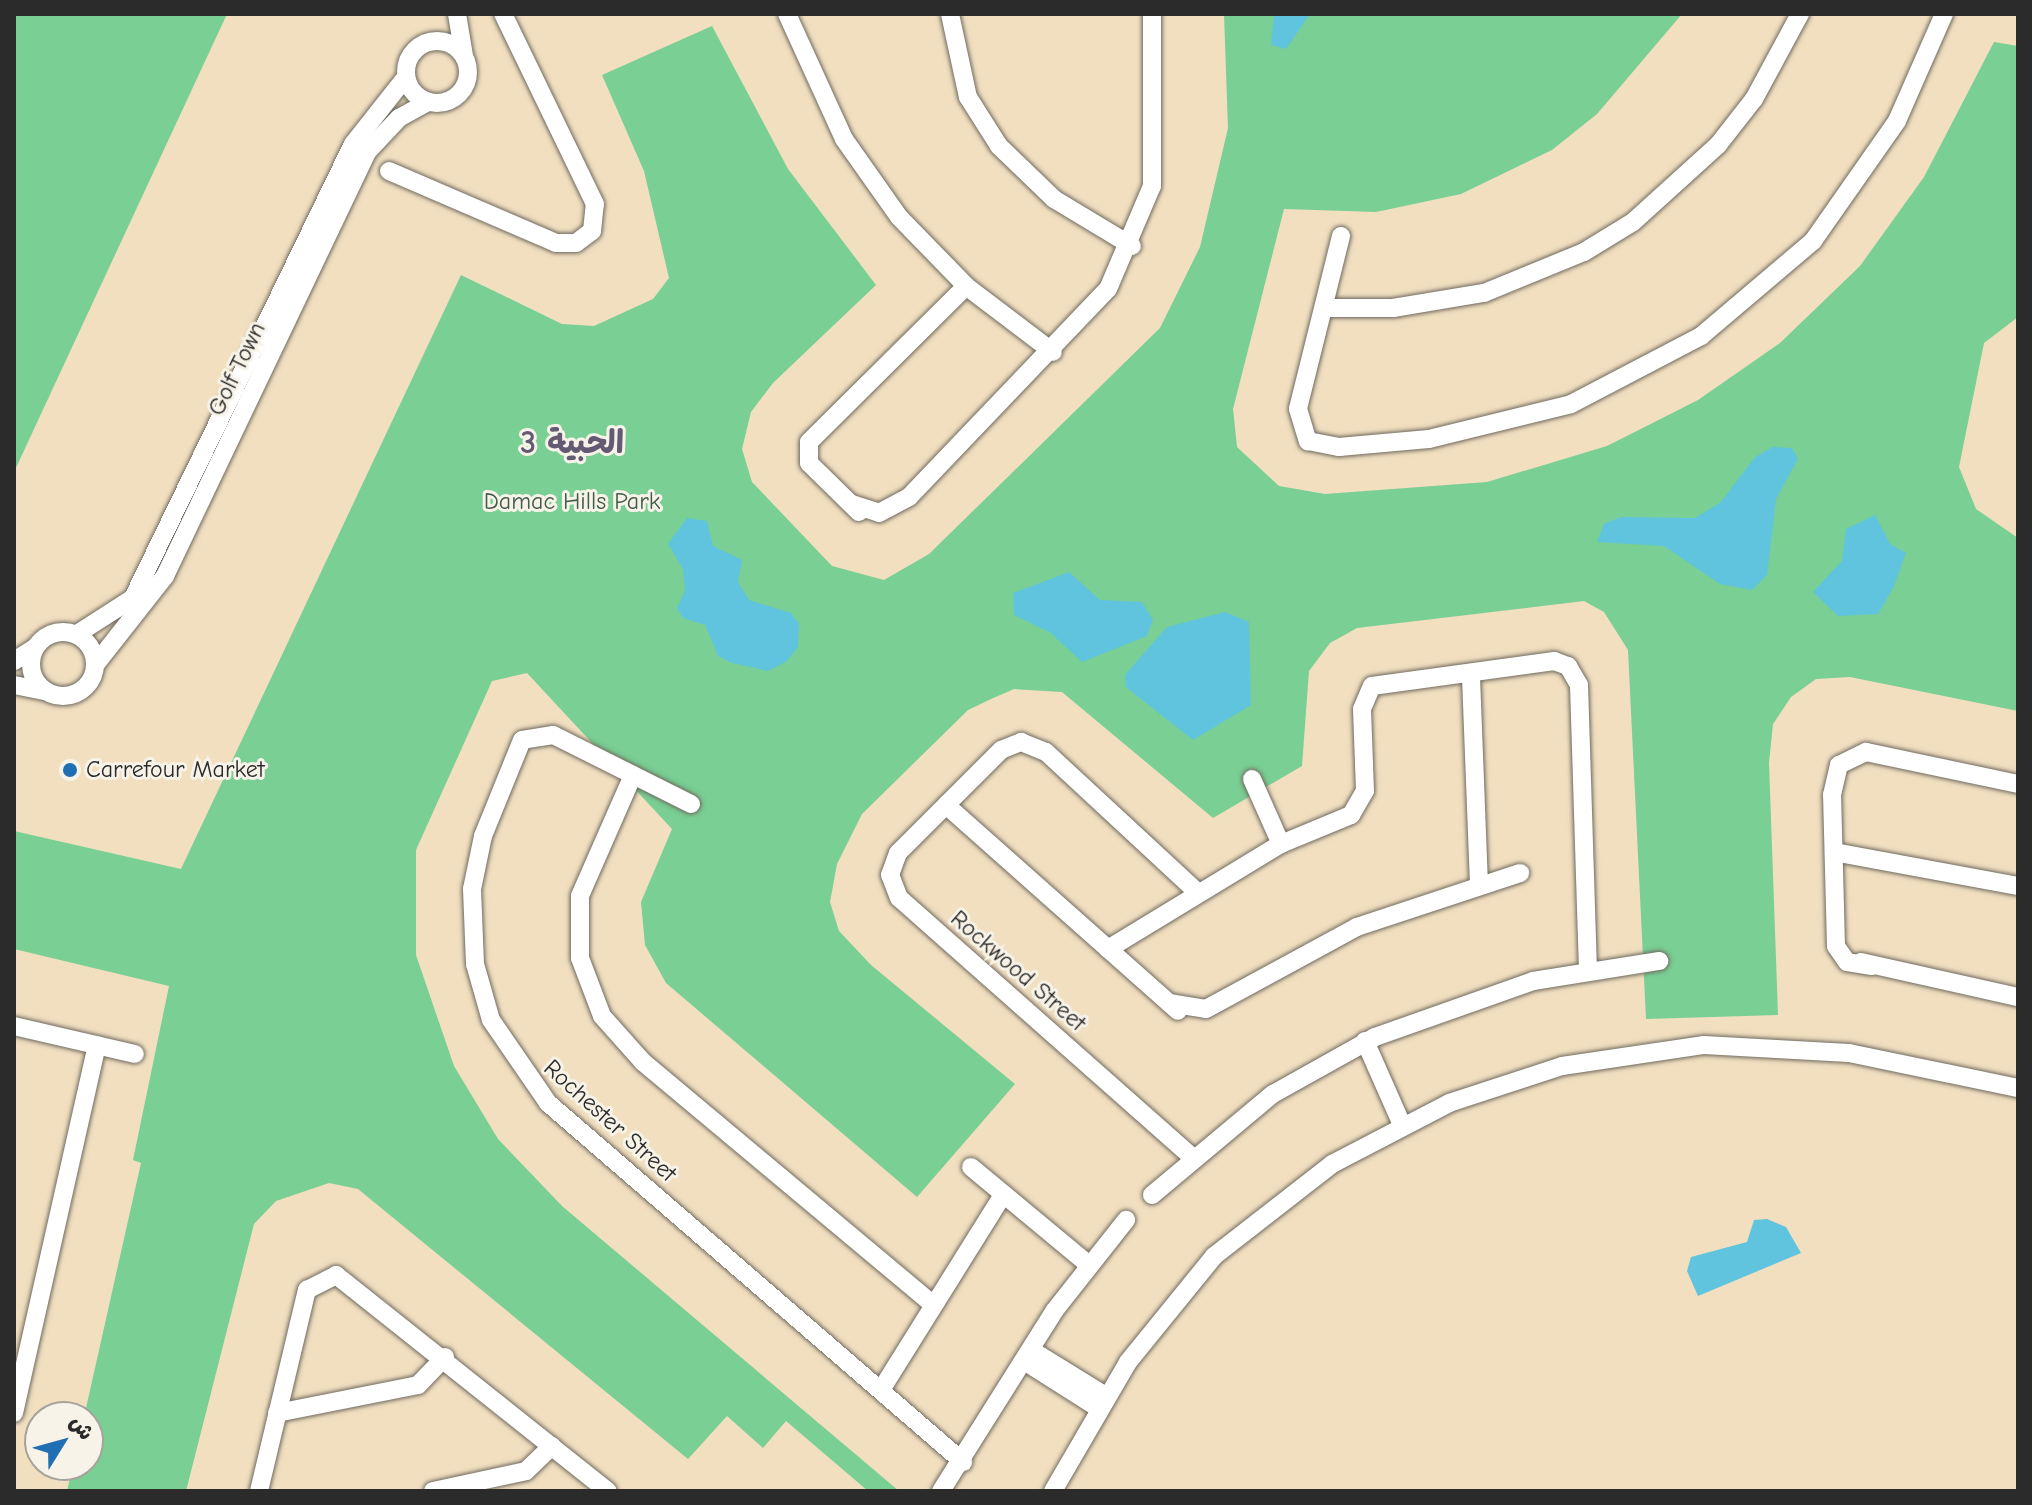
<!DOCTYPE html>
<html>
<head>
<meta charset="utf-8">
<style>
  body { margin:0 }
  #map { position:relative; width:2032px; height:1505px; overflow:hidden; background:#f1dfc0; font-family:"Comic Neue","Playpen Sans Arabic",sans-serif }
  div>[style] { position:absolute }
  .green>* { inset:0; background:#79cf94 }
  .water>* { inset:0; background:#60c4de }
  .roads { filter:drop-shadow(0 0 2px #706a5f) drop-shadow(0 0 2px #706a5f) }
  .minor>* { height:18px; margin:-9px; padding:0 9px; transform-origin:9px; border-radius:9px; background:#fff }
  .minor>.ring { margin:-9px; padding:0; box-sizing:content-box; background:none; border:18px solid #fff; border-radius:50% }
  .dots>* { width:22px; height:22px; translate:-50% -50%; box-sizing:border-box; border:4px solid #f7f3e8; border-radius:50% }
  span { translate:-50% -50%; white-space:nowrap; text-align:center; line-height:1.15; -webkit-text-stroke:6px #f7f3e8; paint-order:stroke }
  .street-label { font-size:24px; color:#2b2b2b }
  .park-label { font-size:24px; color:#425c4a }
  .poi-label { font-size:24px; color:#2b2b2b }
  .left { translate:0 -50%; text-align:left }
  .district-label { font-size:32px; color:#655a74; font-weight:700 }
  .frame { position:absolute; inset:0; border:16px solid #2b2b2b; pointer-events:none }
  .north { position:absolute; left:24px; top:1401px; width:80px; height:80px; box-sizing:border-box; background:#f7f3e8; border:2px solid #a5a39c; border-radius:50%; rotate:53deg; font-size:22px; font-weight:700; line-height:32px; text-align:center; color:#2b2b2b }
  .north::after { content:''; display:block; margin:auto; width:28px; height:36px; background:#1f6fb2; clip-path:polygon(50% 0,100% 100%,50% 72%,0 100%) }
</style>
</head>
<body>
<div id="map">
  <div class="green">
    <i style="clip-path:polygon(14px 14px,227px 14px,14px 472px)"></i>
    <i style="clip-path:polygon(1224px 14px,1682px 14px,1597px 114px,1552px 150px,1461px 194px,1376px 212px,1284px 209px,1233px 409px,1237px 447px,1279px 486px,1325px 494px,1487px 482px,1607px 446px,1698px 400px,1780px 343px,1860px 266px,1924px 177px,1994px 42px,2018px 46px,2018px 317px,1984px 343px,1959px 467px,1976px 509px,2018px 538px,2018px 711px,1850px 677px,1816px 679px,1791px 697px,1773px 724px,1769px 763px,1778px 1015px,1646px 1019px,1628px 650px,1604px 612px,1584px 601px,1357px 628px,1330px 643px,1309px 671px,1302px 766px,1213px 818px,1062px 692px,1014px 689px,991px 699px,968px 710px,862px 814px,837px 864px,830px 902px,839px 931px,871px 965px,1015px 1084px,917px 1197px,666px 983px,645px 945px,641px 902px,672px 829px,527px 673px,492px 681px,416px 850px,416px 955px,454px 1066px,498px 1139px,562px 1206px,899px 1491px,868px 1491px,786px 1421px,763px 1448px,727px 1416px,688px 1459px,358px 1189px,329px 1183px,276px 1201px,254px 1224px,186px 1491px,67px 1491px,73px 1465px,88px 1465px,84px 1417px,141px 1163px,133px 1160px,169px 986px,14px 949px,14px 831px,181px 869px,461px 275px,562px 324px,594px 326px,653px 299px,669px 278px,644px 171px,602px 75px,712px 26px,788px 169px,876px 285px,773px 383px,751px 412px,742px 449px,752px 482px,832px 566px,884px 580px,929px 554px,1160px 328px,1200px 247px,1228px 128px)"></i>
  </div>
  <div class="water">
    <i style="clip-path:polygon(1274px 14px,1310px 14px,1286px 49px,1271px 45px)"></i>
    <i style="clip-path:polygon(1773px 447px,1792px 448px,1798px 459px,1776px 499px,1767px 575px,1752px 590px,1720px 584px,1664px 546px,1597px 542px,1604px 524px,1621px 517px,1695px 518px,1721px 502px,1755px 457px)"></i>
    <i style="clip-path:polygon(1875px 515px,1890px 544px,1906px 553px,1894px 586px,1878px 614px,1838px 616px,1813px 592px,1842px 561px,1846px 529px)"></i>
    <i style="clip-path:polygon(687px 518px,707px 521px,713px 546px,742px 560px,738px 582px,749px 600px,791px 613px,799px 624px,798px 647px,787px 661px,768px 671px,732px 663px,718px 656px,705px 625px,683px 618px,677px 608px,685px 591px,683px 569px,668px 544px)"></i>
    <i style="clip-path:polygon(1069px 572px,1100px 600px,1142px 602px,1153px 620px,1147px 636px,1082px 662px,1051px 633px,1014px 615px,1013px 593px)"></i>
    <i style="clip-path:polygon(1225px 612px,1249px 622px,1251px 705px,1193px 740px,1126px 687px,1125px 675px,1167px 627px)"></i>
    <i style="clip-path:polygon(1767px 1219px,1786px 1227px,1801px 1253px,1698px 1296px,1687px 1271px,1691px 1257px,1747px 1242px,1754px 1220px)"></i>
  </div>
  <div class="roads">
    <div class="minor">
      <i style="left:457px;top:14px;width:43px;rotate:80.5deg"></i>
      <i style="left:787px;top:14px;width:137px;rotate:65.5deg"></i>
      <i style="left:844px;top:139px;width:95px;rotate:54.8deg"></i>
      <i style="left:899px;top:217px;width:96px;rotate:45.8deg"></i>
      <i style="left:966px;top:286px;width:109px;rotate:37.2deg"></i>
      <i style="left:950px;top:14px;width:85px;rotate:77.8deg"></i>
      <i style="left:968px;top:97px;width:58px;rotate:57.7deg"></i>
      <i style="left:999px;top:146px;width:76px;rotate:43.9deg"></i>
      <i style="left:1054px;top:199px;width:91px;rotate:31.1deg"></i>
      <i class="ring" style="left:406px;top:41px;width:44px;height:44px"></i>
      <i style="left:389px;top:171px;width:182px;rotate:23.3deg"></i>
      <i style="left:556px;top:243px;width:20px"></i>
      <i style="left:576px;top:243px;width:20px;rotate:-37deg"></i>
      <i style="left:592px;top:231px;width:27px;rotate:-84deg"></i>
      <i style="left:595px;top:204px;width:211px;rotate:-115.8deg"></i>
      <i style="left:1341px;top:236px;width:178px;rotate:104deg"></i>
      <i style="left:1298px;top:409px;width:34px;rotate:73deg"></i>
      <i style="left:1308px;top:441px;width:32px;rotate:11deg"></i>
      <i style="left:1339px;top:447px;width:90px;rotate:-5.1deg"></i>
      <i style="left:1429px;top:439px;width:146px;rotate:-13.8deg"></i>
      <i style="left:1571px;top:404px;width:147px;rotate:-27.6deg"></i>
      <i style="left:1701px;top:336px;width:147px;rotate:-40.3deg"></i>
      <i style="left:1813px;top:241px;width:146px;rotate:-55deg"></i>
      <i style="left:1897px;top:121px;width:117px;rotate:-66.3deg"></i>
      <i style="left:1327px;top:308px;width:66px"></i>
      <i style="left:1393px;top:308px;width:92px;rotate:-9.4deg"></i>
      <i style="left:1484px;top:293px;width:108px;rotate:-22.3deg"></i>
      <i style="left:1584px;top:252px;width:57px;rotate:-31.5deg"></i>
      <i style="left:1633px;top:222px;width:115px;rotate:-42.2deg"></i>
      <i style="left:1718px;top:145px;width:58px;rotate:-52deg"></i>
      <i style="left:1754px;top:99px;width:97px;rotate:-61.6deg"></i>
      <i style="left:852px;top:504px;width:28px;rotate:18deg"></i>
      <i style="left:879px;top:513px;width:34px;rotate:-28deg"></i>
      <i style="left:909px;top:497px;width:288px;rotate:-46.3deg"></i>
      <i style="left:1108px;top:289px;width:112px;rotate:-66.9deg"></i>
      <i style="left:1152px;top:186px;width:172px;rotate:-90deg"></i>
      <i style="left:859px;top:512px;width:70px;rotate:-135.6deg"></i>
      <i style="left:809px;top:463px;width:21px;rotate:-90deg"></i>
      <i style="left:809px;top:442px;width:221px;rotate:-44.8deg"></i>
      <i class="ring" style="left:31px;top:632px;width:46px;height:46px"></i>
      <i style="left:77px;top:634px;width:67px;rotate:-32.7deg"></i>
      <i style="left:133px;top:598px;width:504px;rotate:-64.15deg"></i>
      <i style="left:353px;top:144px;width:85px;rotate:-51.7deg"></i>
      <i style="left:14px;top:661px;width:25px;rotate:-32deg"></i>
      <i style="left:95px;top:665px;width:113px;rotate:-51.8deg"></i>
      <i style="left:165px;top:576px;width:470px;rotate:-64.5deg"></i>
      <i style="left:367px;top:152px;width:47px;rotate:-46.7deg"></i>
      <i style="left:399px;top:118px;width:33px;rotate:-29deg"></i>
      <i style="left:1471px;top:677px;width:206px;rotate:87.8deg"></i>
      <i style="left:14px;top:685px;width:33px;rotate:11deg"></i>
      <i style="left:633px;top:775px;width:132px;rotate:113.7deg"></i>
      <i style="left:580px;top:896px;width:62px;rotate:90deg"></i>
      <i style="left:580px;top:958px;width:62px;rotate:69.2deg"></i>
      <i style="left:602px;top:1016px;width:62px;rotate:48.3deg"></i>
      <i style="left:643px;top:1062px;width:377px;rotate:39.9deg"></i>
      <i style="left:1252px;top:779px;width:71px;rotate:66deg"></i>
      <i style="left:691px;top:804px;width:154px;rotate:-153.4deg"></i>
      <i style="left:553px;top:735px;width:31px;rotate:171deg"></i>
      <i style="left:522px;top:740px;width:104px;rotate:112.1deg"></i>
      <i style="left:483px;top:836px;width:54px;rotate:101.7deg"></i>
      <i style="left:472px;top:889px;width:75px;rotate:87.7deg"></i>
      <i style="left:475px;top:964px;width:58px;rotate:74.1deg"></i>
      <i style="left:491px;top:1020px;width:101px;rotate:55.5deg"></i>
      <i style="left:548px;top:1103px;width:549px;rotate:40.86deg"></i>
      <i style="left:946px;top:805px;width:310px;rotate:41.6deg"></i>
      <i style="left:1834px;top:852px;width:187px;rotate:10.5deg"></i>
      <i style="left:1108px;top:949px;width:202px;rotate:-31.3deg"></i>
      <i style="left:1281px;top:844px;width:76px;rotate:-22.5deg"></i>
      <i style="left:1351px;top:815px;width:28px;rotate:-60deg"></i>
      <i style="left:1365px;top:791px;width:82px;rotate:-92.1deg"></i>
      <i style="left:1362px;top:709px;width:25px;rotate:-67deg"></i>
      <i style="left:1372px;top:686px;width:184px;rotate:-7.8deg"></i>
      <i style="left:1554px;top:661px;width:15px;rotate:20deg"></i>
      <i style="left:1568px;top:666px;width:22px;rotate:60deg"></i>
      <i style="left:1579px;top:685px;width:285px;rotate:88.2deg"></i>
      <i style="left:1861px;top:962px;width:161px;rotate:12.6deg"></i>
      <i style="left:1872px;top:966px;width:25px;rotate:-171deg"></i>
      <i style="left:1847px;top:962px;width:19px;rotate:-125deg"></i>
      <i style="left:1836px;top:946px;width:151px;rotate:-91.5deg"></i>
      <i style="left:1832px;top:795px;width:31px;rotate:-77deg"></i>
      <i style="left:1839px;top:765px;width:30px;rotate:-26deg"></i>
      <i style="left:1866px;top:752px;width:155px;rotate:11.9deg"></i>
      <i style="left:1169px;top:1003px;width:37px;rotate:9deg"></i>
      <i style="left:1206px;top:1009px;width:172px;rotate:-28.5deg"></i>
      <i style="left:1357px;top:927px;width:172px;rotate:-18.3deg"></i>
      <i style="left:14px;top:1026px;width:124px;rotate:13deg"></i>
      <i style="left:1365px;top:1041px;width:92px;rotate:66.2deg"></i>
      <i style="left:1192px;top:1157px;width:391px;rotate:-138.5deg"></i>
      <i style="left:899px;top:898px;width:25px;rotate:-111deg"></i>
      <i style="left:890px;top:875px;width:23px;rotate:-70deg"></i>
      <i style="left:898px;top:853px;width:146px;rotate:-45deg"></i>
      <i style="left:1001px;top:750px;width:22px;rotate:-22deg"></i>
      <i style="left:1021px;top:742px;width:27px;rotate:22deg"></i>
      <i style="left:1046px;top:752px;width:205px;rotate:42.8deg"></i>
      <i style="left:971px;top:1167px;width:153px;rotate:39.7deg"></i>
      <i style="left:1152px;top:1195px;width:158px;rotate:-39.9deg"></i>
      <i style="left:1273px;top:1094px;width:117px;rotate:-29.2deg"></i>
      <i style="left:1375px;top:1037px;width:168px;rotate:-19.5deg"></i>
      <i style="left:1533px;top:981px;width:128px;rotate:-9deg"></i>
      <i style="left:1031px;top:1350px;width:89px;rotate:31.7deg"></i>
      <i style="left:1024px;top:1361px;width:90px;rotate:32.3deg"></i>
      <i style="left:881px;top:1390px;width:230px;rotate:-58deg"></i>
      <i style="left:14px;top:1413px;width:377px;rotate:-77.3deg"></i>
      <i style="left:277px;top:1413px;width:144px;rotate:-11.2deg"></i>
      <i style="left:418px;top:1385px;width:39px;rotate:-46deg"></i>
      <i style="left:259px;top:1491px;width:207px;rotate:-76.6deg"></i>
      <i style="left:307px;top:1290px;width:33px;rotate:-27deg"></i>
      <i style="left:336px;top:1275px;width:347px;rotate:38.5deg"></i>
      <i style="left:433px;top:1491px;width:95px;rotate:-12.1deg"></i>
      <i style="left:526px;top:1471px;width:36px;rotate:-44deg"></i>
      <i style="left:941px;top:1491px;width:214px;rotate:-57.8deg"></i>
      <i style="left:1055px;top:1310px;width:115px;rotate:-51.7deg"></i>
      <i style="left:1053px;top:1491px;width:149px;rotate:-59.8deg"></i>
      <i style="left:1128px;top:1362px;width:136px;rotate:-50.9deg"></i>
      <i style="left:1214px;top:1256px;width:150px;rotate:-37.9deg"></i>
      <i style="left:1332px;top:1164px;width:132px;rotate:-27.5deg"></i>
      <i style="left:1449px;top:1103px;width:119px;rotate:-18.1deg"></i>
      <i style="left:1562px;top:1066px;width:144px;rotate:-8.4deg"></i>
      <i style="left:1704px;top:1045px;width:145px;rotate:3.2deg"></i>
      <i style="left:1849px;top:1053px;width:173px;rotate:11.7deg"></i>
    </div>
  </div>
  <div class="dots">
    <i style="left:70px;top:770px;background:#1f6fb2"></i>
  </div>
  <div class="street-label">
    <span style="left:237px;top:369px;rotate:-64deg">Golf Town</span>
    <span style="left:1018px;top:971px;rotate:41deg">Rockwood Street</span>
    <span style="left:610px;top:1121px;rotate:42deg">Rochester Street</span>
  </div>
  <div class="park-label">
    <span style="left:572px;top:502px">Damac Hills Park</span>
  </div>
  <div class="poi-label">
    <span class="left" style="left:86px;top:770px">Carrefour Market</span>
  </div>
  <div class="district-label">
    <span style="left:572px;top:443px">الحبية 3</span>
  </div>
  <div class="frame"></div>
  <div class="north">ش</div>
</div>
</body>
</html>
